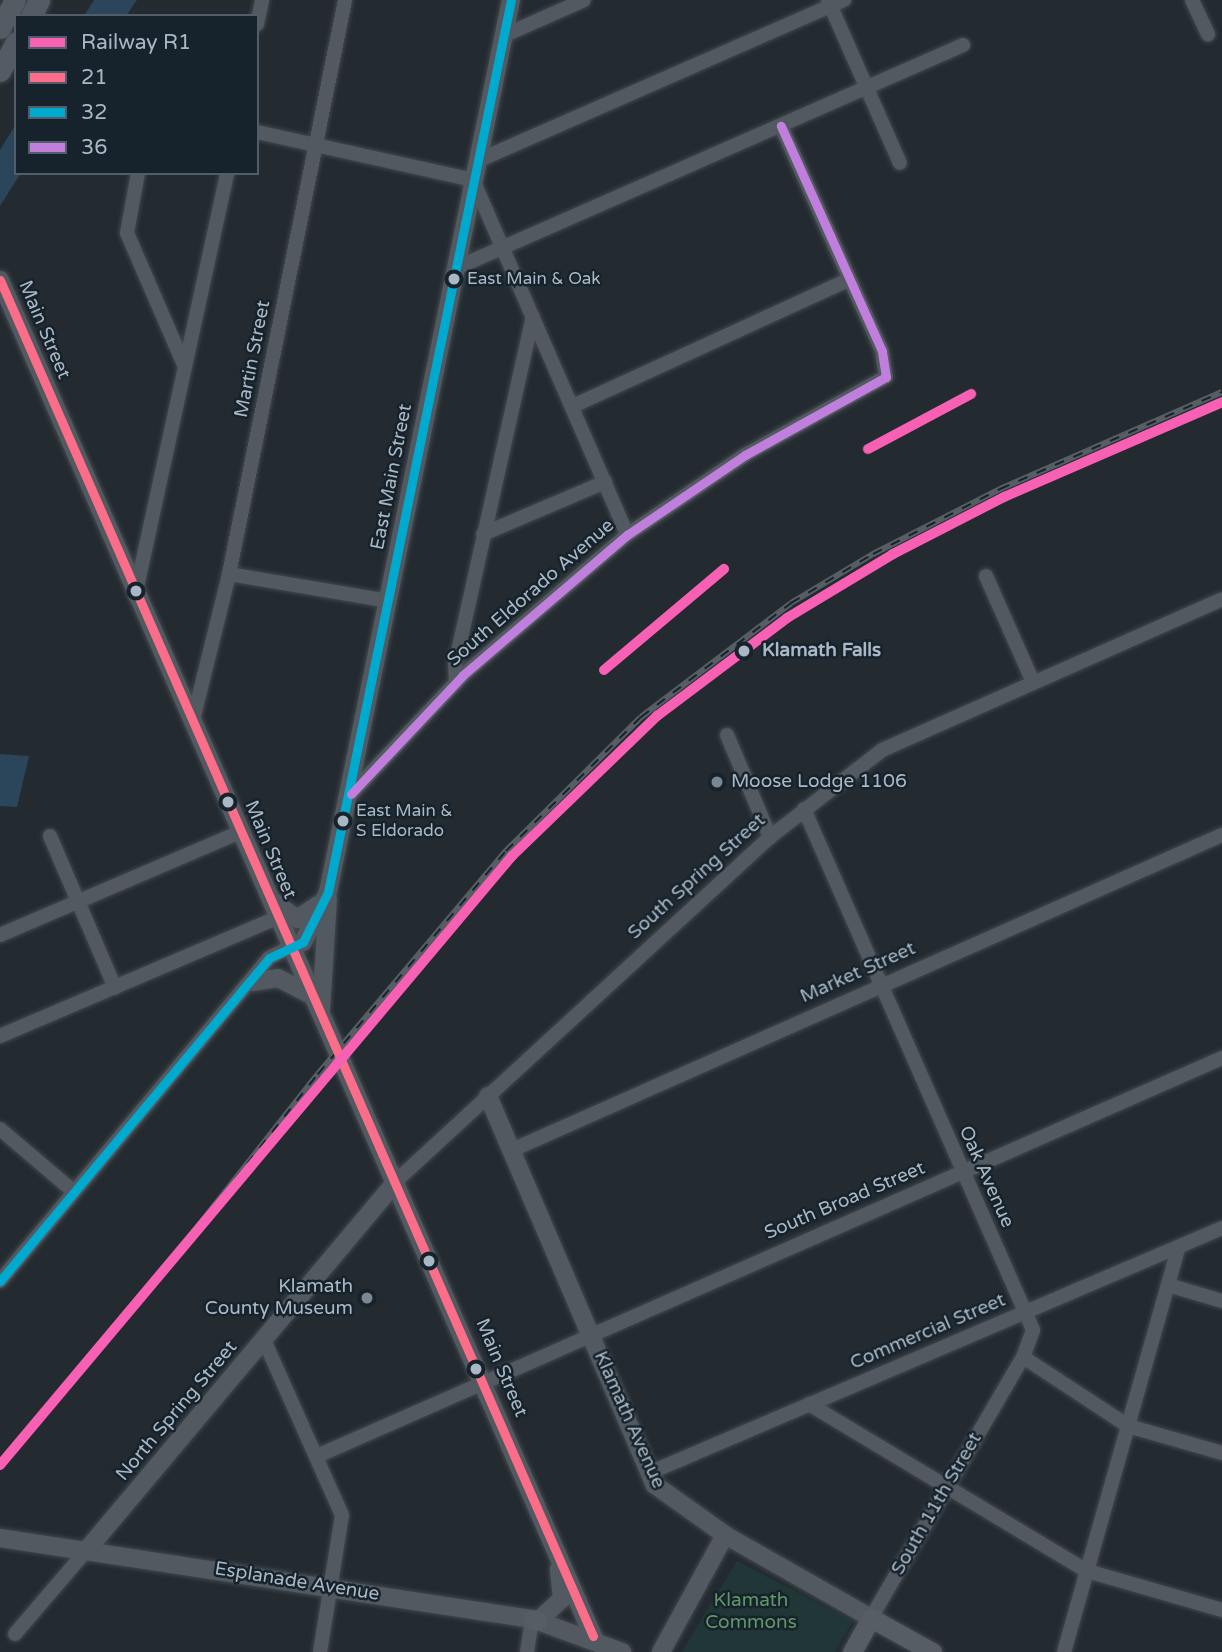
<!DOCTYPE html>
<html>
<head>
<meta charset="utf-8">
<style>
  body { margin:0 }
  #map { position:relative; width:1222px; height:1652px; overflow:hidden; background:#232b31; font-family:"Varela Round",sans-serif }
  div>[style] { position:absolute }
  .green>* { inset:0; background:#203637 }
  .water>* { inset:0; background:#2b455b }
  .roads { filter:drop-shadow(0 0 2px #41474c) drop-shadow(0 0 2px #41474c) }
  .minor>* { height:14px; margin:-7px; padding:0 7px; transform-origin:7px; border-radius:7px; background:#525960 }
  .tertiary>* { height:18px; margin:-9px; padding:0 9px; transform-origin:9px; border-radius:9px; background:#525960 }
  .secondary>* { height:19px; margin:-9.5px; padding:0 9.5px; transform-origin:9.5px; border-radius:9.5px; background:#565d65 }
  .primary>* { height:21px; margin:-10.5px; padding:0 10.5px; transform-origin:10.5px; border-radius:10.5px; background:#545b62 }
  .rail>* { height:6px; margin-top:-3px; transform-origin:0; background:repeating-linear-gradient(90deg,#16222c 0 10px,#565d63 0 20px); box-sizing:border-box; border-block:2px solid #565d63 }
  .bus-1>* { height:9px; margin:-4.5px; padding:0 4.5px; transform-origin:4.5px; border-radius:4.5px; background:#fb6d88 }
  .bus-2>* { height:9px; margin:-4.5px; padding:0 4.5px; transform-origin:4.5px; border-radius:4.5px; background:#00a9ce }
  .bus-3>* { height:9px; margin:-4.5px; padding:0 4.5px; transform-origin:4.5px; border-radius:4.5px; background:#c07fdc }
  .rail-1>* { height:10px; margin:-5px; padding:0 5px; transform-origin:5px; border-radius:5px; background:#f860b3 }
  .dots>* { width:19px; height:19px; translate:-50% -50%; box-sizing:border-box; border:4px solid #16222c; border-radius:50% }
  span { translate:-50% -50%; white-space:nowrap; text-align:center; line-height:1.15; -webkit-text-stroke:5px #16222c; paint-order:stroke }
  .bus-label { font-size:17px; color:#aab8c5 }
  .left { translate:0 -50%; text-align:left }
  .street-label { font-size:19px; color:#aab8c5 }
  .stop-label { font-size:19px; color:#aab8c5; font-weight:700 }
  .poi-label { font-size:19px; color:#aab8c5 }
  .right { translate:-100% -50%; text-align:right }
  .park-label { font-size:19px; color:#609765 }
  .legend { position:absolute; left:14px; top:14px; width:245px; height:161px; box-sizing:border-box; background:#16222c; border:2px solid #515e69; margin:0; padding:9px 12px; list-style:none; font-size:21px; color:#aab8c5 }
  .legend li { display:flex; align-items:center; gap:14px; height:35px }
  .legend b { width:35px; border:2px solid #515e69 }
</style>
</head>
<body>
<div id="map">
  <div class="green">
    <i style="clip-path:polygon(737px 1561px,853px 1621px,835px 1652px,682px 1652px)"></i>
  </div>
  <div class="water">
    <i style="clip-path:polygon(94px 0,137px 0,126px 16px,84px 16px)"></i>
    <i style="clip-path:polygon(16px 124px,16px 173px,21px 173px,0 206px,0 150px)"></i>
    <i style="clip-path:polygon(0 754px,29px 756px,17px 807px,0 806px)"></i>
  </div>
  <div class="roads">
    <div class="minor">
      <i style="left:828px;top:0;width:178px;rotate:66.2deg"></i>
      <i style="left:1192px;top:0;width:38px;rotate:65deg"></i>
      <i style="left:257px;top:24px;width:25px;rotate:-78deg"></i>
      <i style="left:505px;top:35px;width:86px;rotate:-23.9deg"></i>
      <i style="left:257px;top:132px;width:221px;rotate:12.5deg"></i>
      <i style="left:473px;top:180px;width:387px;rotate:66.5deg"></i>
      <i style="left:477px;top:161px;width:401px;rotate:-23.7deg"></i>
      <i style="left:138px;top:173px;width:61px;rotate:100.4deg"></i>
      <i style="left:127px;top:233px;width:146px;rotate:66.6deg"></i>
      <i style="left:456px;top:268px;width:554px;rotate:-23.74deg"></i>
      <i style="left:573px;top:406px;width:300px;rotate:-24.6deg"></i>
      <i style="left:483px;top:534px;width:133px;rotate:-23.1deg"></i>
      <i style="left:229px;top:574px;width:162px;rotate:9.6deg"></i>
      <i style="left:986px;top:576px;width:116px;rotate:66.1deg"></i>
      <i style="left:135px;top:596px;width:433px;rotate:-77.7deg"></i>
      <i style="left:456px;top:683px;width:18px;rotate:-93deg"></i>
      <i style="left:455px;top:665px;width:357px;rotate:-77.4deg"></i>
      <i style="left:192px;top:724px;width:154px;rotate:-76.1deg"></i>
      <i style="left:229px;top:574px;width:586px;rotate:-78.57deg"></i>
      <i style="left:727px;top:735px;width:111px;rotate:67.1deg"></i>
      <i style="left:351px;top:794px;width:163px;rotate:-46.7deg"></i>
      <i style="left:463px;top:675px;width:216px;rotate:-40.5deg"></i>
      <i style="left:627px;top:535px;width:143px;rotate:-34.1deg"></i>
      <i style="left:745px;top:455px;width:161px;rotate:-29deg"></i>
      <i style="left:886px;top:377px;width:26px;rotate:-99deg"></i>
      <i style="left:882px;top:351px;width:247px;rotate:-114.2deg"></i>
      <i style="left:804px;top:809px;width:569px;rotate:66.27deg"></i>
      <i style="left:1033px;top:1330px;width:29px;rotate:110deg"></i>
      <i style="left:1023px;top:1357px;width:126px;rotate:33.3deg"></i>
      <i style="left:1128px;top:1426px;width:98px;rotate:16deg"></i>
      <i style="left:50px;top:836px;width:165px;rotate:66.8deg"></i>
      <i style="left:0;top:935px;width:261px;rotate:-23.2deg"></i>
      <i style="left:0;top:1036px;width:300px;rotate:-23.1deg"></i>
      <i style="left:0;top:1129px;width:94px;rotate:40.3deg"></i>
      <i style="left:512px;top:1150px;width:777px;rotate:-23.93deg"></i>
      <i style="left:396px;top:1181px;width:508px;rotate:-42.61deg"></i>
      <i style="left:770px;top:837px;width:142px;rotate:-37.8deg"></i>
      <i style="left:882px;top:750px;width:372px;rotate:-23.9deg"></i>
      <i style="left:0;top:1281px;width:420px;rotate:-50.2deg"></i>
      <i style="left:269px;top:958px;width:22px;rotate:-27deg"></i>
      <i style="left:1168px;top:1285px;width:56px;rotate:16.5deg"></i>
      <i style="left:264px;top:1340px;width:192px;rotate:66deg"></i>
      <i style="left:342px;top:1515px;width:139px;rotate:99.1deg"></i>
      <i style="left:809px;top:1404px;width:324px;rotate:31deg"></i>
      <i style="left:1087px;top:1571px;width:141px;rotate:16.1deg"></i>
      <i style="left:317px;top:1456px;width:989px;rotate:-23.74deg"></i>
      <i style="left:649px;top:1473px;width:623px;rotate:-23.15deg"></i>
      <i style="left:871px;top:1618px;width:302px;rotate:-59.8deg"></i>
      <i style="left:15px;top:1634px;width:109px;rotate:-49.5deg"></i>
      <i style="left:527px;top:1652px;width:33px;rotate:-81deg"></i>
      <i style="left:1064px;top:1652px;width:420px;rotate:-74.2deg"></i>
    </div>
    <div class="tertiary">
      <i style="left:0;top:280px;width:1480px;rotate:66.38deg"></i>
      <i style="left:274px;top:902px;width:29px;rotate:36deg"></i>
      <i style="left:297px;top:919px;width:25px;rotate:-34deg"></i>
      <i style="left:289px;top:948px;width:15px;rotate:-23deg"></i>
      <i style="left:303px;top:942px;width:56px;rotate:-63.4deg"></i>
      <i style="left:328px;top:892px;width:911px;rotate:-78.41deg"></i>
      <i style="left:253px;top:982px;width:25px;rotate:-9deg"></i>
      <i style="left:278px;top:978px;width:34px;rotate:27deg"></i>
      <i style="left:321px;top:1010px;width:111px;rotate:-86.4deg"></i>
      <i style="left:488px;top:1096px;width:423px;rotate:66.8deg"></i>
      <i style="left:655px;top:1485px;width:86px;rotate:35.5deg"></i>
      <i style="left:725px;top:1535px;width:168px;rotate:29.6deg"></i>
      <i style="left:0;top:1538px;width:538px;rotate:8.66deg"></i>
      <i style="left:86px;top:1551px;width:483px;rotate:-50deg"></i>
      <i style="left:538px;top:1621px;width:90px;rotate:20.3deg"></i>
      <i style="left:538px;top:1621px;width:33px;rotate:-43deg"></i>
      <i style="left:562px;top:1599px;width:30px;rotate:-96deg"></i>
      <i style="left:661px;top:1652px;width:133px;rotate:-61.3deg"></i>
    </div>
    <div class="secondary">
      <i style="left:532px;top:1619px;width:6px;rotate:18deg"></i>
      <i style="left:852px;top:1652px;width:39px;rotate:-61deg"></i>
      <i style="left:871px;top:1618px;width:70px;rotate:29.1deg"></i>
    </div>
    <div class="primary">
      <i style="left:31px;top:16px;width:18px;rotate:-63deg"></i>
      <i style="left:0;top:28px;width:32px;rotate:-62deg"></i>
      <i style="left:0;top:71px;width:33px;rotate:-61deg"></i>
    </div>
  </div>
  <div class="rail">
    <i style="left:868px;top:449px;width:117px;rotate:-28.1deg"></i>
    <i style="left:604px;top:670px;width:157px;rotate:-40.1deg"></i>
    <i style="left:173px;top:1258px;width:234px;rotate:-51.8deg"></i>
    <i style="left:318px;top:1074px;width:292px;rotate:-49.9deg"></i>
    <i style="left:506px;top:851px;width:190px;rotate:-44.8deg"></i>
    <i style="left:641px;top:717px;width:188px;rotate:-37.2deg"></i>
    <i style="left:791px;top:603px;width:96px;rotate:-30.9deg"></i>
    <i style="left:873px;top:554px;width:143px;rotate:-27.1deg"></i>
    <i style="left:1000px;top:489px;width:242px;rotate:-23.6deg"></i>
  </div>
  <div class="bus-1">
    <i style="left:0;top:280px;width:1480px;rotate:66.38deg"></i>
  </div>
  <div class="bus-2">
    <i style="left:0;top:1281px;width:420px;rotate:-50.2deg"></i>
    <i style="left:269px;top:958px;width:38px;rotate:-25deg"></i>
    <i style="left:303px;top:942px;width:56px;rotate:-63.4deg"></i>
    <i style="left:328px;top:892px;width:911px;rotate:-78.41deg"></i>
  </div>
  <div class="bus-3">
    <i style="left:351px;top:794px;width:163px;rotate:-46.7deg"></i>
    <i style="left:463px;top:675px;width:216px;rotate:-40.5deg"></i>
    <i style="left:627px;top:535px;width:143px;rotate:-34.1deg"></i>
    <i style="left:745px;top:455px;width:161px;rotate:-29deg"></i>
    <i style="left:886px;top:377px;width:26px;rotate:-99deg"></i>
    <i style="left:882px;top:351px;width:247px;rotate:-114.2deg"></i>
  </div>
  <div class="rail-1">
    <i style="left:868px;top:449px;width:117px;rotate:-28.1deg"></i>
    <i style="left:604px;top:670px;width:157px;rotate:-40.1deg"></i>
    <i style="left:0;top:1465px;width:796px;rotate:-49.95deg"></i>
    <i style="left:512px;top:856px;width:202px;rotate:-44deg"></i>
    <i style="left:657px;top:716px;width:163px;rotate:-37deg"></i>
    <i style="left:787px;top:618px;width:124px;rotate:-31.1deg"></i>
    <i style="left:893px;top:554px;width:125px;rotate:-27.2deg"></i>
    <i style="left:1004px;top:497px;width:238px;rotate:-23.5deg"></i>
  </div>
  <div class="dots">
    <i style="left:454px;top:279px;background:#aab8c5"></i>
    <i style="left:136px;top:591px;background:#aab8c5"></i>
    <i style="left:744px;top:651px;background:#aab8c5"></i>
    <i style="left:717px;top:782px;background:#7b8791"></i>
    <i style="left:228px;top:802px;background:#aab8c5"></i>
    <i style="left:343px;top:821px;background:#aab8c5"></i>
    <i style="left:429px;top:1261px;background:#aab8c5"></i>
    <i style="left:367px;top:1298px;background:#7b8791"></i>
    <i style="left:476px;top:1369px;background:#aab8c5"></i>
  </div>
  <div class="bus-label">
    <span class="left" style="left:467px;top:279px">East Main &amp; Oak</span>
    <span class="left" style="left:356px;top:821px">East Main &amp;<br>S Eldorado</span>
  </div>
  <div class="street-label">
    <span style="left:44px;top:330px;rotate:67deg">Main Street</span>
    <span style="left:253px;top:359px;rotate:-79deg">Martin Street</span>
    <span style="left:392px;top:477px;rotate:-79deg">East Main Street</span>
    <span style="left:531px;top:593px;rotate:-41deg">South Eldorado Avenue</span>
    <span style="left:270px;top:850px;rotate:67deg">Main Street</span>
    <span style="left:697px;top:877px;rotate:-42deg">South Spring Street</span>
    <span style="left:858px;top:973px;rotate:-24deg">Market Street</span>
    <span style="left:986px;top:1177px;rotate:66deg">Oak Avenue</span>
    <span style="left:845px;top:1201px;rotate:-23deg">South Broad Street</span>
    <span style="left:928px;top:1332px;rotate:-23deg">Commercial Street</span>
    <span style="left:501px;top:1368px;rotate:67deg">Main Street</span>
    <span style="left:177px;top:1411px;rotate:-50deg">North Spring Street</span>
    <span style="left:629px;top:1420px;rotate:66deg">Klamath Avenue</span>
    <span style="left:937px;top:1504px;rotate:-60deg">South 11th Street</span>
    <span style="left:297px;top:1582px;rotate:9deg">Esplanade Avenue</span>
  </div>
  <div class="stop-label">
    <span class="left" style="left:762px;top:651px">Klamath Falls</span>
  </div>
  <div class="poi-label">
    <span class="left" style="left:731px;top:782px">Moose Lodge 1106</span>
    <span class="right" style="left:353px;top:1298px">Klamath<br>County Museum</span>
  </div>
  <div class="park-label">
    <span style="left:751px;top:1612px">Klamath<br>Commons</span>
  </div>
  <ul class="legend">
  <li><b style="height:9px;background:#f860b3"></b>Railway R1</li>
  <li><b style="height:9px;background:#fb6d88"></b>21</li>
  <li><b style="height:9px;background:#00a9ce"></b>32</li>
  <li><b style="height:9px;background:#c07fdc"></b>36</li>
  </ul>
</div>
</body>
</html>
